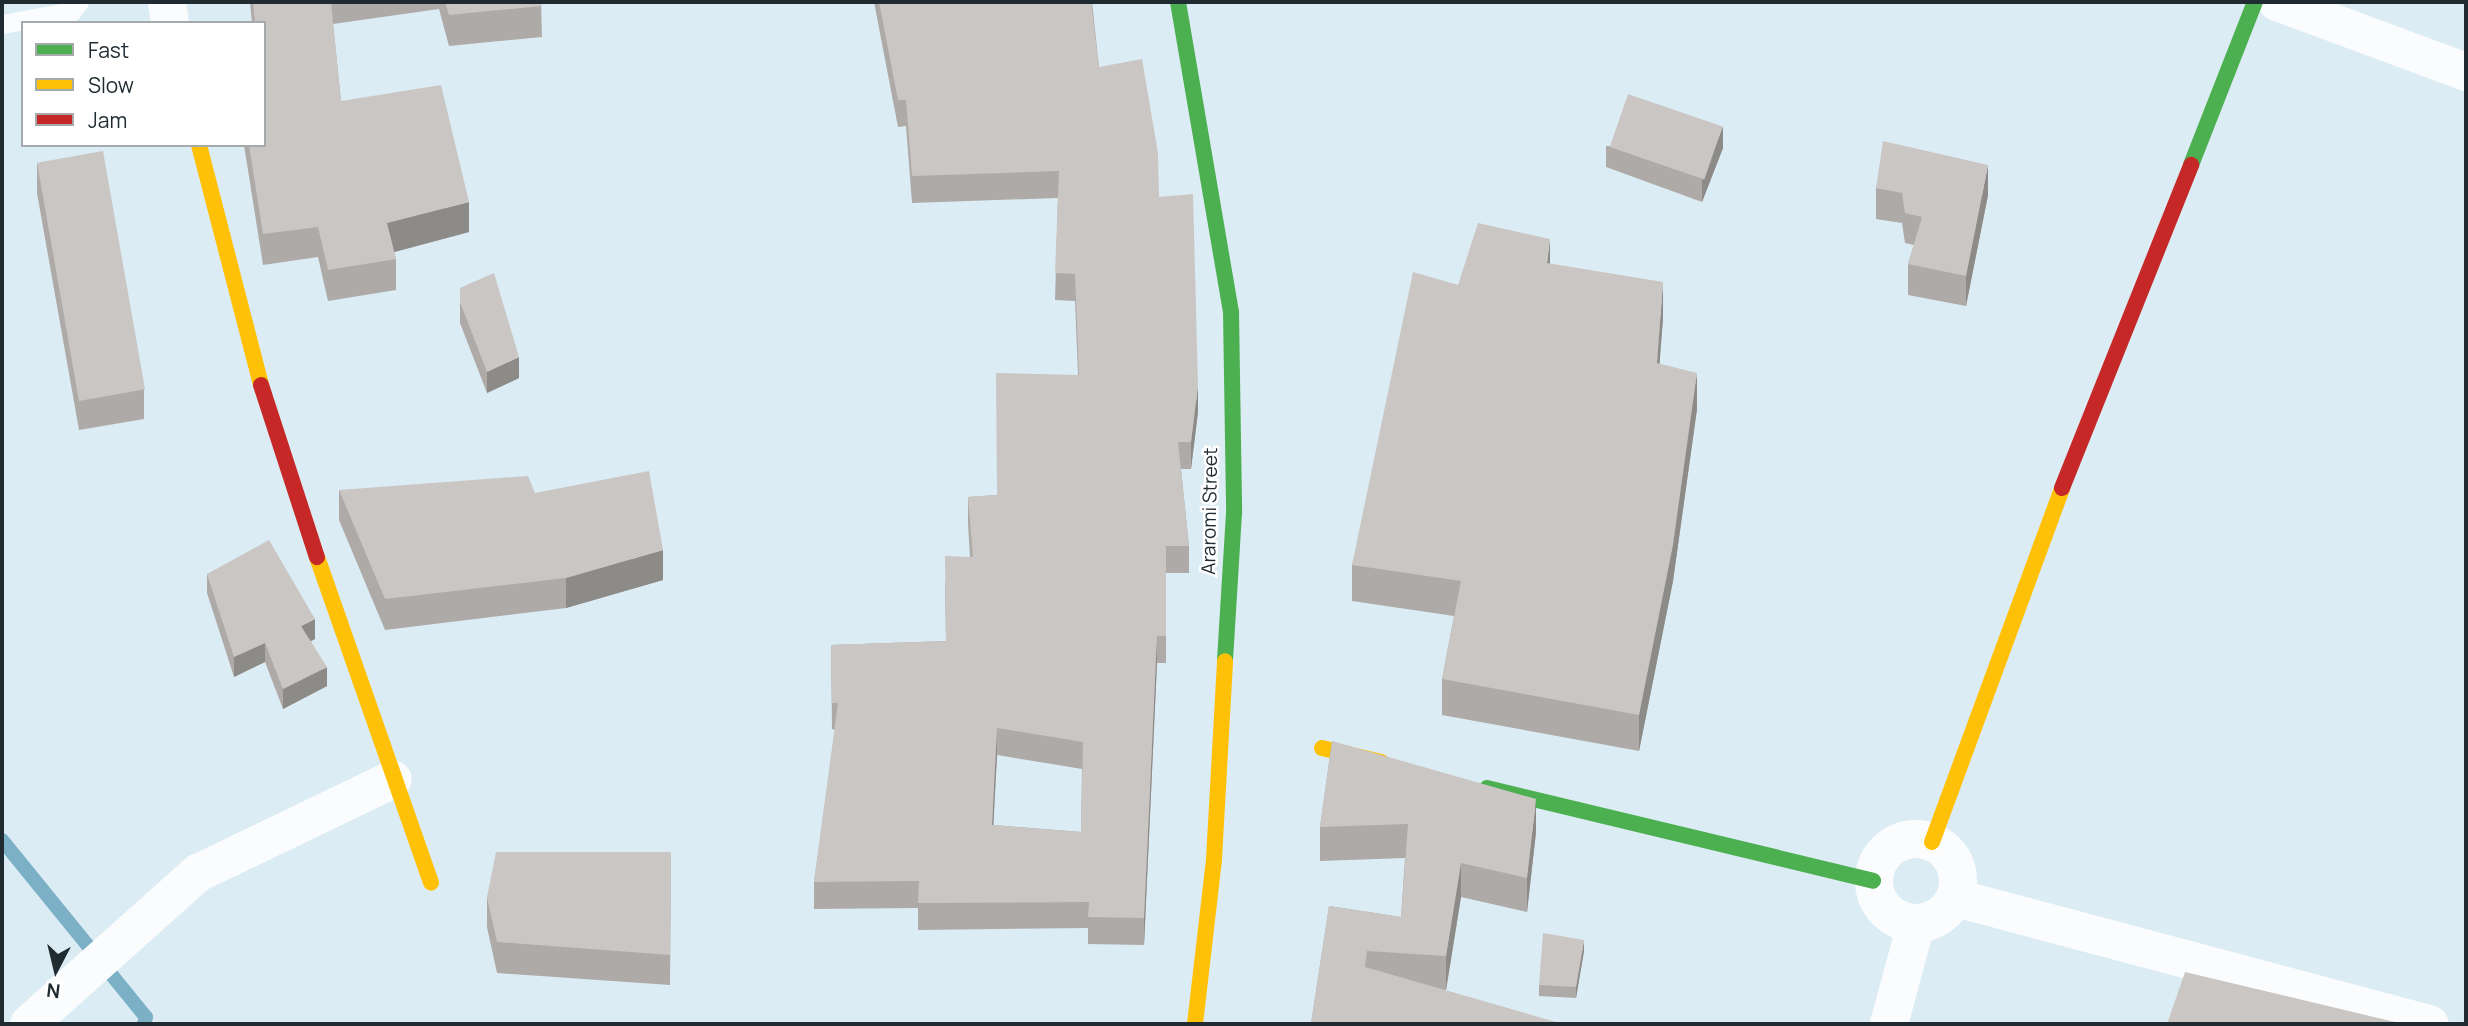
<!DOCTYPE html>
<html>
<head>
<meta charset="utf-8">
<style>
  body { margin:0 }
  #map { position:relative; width:2468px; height:1026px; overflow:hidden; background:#dcecf4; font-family:Manrope,sans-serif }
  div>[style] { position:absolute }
  .stream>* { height:14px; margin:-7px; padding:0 7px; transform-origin:7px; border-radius:7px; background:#7bb0c6 }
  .lane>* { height:19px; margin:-9.5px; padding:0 9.5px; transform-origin:9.5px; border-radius:9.5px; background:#fafcfd }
  .street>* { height:38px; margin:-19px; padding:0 19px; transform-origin:19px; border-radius:19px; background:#fafcfd }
  .street>.ring { margin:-19px; padding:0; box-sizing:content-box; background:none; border:38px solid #fafcfd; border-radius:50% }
  .fast>* { height:16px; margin:-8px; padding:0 8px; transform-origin:8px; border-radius:8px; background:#4caf50 }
  .slow>* { height:16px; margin:-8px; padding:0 8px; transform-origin:8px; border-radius:8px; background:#ffc107 }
  .jam>* { height:16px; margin:-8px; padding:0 8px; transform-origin:8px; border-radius:8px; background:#c62828 }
  .wall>* { inset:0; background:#aeaaa8 }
  .shaded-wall>* { inset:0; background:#8d8b88 }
  .building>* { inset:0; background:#cac6c3; transform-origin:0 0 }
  span { translate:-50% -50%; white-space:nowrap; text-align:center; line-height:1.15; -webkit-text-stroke:5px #fff; paint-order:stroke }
  .street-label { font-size:19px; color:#1f2b30 }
  .frame { position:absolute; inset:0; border:4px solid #1f2b30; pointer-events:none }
  .legend { position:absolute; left:21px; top:21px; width:245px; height:126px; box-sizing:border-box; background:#fff; border:2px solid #a5aaac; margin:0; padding:9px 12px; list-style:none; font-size:21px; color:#1f2b30 }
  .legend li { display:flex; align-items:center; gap:14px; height:35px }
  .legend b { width:35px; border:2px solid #a5aaac }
  .north { position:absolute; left:21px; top:935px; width:70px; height:70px; -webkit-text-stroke:5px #fff; paint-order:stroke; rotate:187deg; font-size:19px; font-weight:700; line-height:28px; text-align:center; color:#1f2b30 }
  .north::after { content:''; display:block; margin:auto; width:24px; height:32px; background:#1f2b30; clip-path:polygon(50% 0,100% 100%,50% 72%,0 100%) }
</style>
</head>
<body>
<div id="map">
  <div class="stream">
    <i style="left:2px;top:840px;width:228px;rotate:50.9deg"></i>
    <i style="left:146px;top:1017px;width:7px;rotate:106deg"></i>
  </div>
  <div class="lane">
    <i style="left:2px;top:24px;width:71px;rotate:-10.5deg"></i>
    <i style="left:72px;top:11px;width:11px;rotate:-52deg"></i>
  </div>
  <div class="street">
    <i style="left:167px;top:2px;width:21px;rotate:82deg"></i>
    <i style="left:2277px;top:2px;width:202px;rotate:20.3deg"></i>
    <i class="ring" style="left:1874px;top:839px;width:46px;height:46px"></i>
    <i style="left:1956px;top:898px;width:490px;rotate:14.9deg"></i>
    <i style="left:29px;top:1024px;width:227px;rotate:-41.8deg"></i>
    <i style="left:198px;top:873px;width:216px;rotate:-25.7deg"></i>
    <i style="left:1889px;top:1024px;width:104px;rotate:-74.9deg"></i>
  </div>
  <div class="fast">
    <i style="left:1178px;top:2px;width:314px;rotate:80.3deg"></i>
    <i style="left:1231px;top:312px;width:201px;rotate:89.1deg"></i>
    <i style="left:1234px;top:513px;width:148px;rotate:93.5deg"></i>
    <i style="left:2191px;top:165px;width:175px;rotate:-68.6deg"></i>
    <i style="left:1487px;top:788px;width:397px;rotate:13.5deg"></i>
  </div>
  <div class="slow">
    <i style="left:199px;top:145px;width:248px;rotate:75.5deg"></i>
    <i style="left:317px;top:557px;width:345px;rotate:70.7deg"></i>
    <i style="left:1322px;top:748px;width:61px;rotate:13.3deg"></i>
    <i style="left:1932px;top:842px;width:377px;rotate:-69.8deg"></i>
    <i style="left:1195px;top:1024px;width:166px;rotate:-83.4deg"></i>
    <i style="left:1214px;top:859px;width:198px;rotate:-86.8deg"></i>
  </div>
  <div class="jam">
    <i style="left:261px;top:385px;width:181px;rotate:72deg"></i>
    <i style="left:2062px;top:488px;width:348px;rotate:-68.2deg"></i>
  </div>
  <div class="wall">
    <i style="clip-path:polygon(250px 2px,541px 2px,542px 37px,449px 46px,439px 9px,333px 24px,341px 101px,469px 232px,394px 252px,396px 259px,396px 290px,328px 301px,318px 257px,263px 265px,244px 145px,264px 145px,264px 23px,252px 23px)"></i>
    <i style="clip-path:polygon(evenodd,874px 2px,1092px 2px,1099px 67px,1159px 197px,1198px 412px,1191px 469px,1181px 469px,1189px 546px,1189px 573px,1166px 573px,1166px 663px,1157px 663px,1144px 945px,1088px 944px,1088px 928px,918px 930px,918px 908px,814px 909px,814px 882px,835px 730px,832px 729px,831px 645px,946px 641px,945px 583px,970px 557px,968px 524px,968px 497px,997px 495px,1078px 375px,1075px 301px,1055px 300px,1058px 198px,912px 203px,906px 126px,898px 127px,874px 2px,997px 755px,1082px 769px,1081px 832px,993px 825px,997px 755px)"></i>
    <i style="clip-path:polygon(1606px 146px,1723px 148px,1702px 202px,1606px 167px)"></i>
    <i style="clip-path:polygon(37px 163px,144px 389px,144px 419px,79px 430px,37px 193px)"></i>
    <i style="clip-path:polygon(1876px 188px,1988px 195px,1966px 306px,1908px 295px,1908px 264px,1914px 245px,1905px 243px,1902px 223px,1876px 219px)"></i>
    <i style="clip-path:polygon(1550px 264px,1663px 318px,1659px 363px,1697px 409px,1673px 581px,1639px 751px,1442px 715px,1442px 679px,1454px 616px,1352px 601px,1352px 565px,1458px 285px)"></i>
    <i style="clip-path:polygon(460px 288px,519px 378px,487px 393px,460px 323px)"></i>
    <i style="clip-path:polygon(339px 490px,535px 493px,663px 580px,566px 608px,385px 630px,339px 520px)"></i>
    <i style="clip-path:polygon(207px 574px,315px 639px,311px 641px,327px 686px,283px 709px,265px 662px,234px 677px,207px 593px)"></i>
    <i style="clip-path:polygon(1332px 741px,1536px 832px,1527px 912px,1461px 897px,1446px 990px,1311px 1024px,1329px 906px,1401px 917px,1405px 858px,1320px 861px,1320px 827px)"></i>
    <i style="clip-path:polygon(671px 852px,670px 985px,497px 973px,487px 927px,487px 897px)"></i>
    <i style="clip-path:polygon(1584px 951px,1576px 998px,1539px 996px,1539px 985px)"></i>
  </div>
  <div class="shaded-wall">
    <i style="clip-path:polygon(1723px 126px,1723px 148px,1702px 202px,1702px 180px)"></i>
    <i style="clip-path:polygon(1988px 165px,1988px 195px,1966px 306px,1966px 276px)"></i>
    <i style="clip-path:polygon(469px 202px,469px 232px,387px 254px,387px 223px)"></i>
    <i style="clip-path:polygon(1550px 239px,1550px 275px,1547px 263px)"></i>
    <i style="clip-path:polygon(1663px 282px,1663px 318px,1657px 399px,1657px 363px)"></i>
    <i style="clip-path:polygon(519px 357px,519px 378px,487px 393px,487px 372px)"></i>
    <i style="clip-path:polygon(1697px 373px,1697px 409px,1673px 581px,1639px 751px,1639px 715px)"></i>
    <i style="clip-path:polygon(1198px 385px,1198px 412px,1191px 469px,1191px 442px)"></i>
    <i style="clip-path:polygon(663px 550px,663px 580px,566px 608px,566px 578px)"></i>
    <i style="clip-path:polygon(315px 619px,315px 639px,301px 646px,301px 626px)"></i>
    <i style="clip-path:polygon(1157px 636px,1157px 663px,1144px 945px,1144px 918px)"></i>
    <i style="clip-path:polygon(265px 643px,265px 662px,234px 677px,234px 657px)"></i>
    <i style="clip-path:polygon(327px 667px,327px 686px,283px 709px,283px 689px)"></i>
    <i style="clip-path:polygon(997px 728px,997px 755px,992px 852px,992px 825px)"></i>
    <i style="clip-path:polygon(1536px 799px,1536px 832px,1527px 912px,1527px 878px)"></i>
    <i style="clip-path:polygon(1461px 863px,1461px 897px,1446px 990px,1446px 956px)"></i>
    <i style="clip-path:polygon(1584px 940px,1584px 951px,1576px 998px,1576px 987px)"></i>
  </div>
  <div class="building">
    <i style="clip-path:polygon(253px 2px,331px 2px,341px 101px,441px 85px,469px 202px,387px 223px,396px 259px,328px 270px,318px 227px,263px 234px,249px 145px,264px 145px,264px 23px,255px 23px)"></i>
    <i style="clip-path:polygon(445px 2px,541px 2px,542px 6px,449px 15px)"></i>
    <i style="clip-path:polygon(evenodd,879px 2px,1091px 2px,1099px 67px,1142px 59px,1158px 153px,1159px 197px,1193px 194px,1198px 385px,1191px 442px,1178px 442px,1189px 546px,1166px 546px,1166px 636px,1157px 636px,1144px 918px,1088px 917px,1089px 902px,918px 903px,919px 881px,814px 882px,838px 703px,832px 703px,831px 645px,946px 641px,945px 556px,973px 557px,968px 497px,997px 495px,996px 373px,1079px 375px,1075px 274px,1055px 273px,1059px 171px,912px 176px,906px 100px,898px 100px,879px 2px,997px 728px,1083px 742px,1081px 832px,992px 825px,997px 728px)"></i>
    <i style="left:1628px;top:94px;width:100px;height:56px;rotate:19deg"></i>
    <i style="clip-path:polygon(1883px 141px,1988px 165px,1966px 276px,1908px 264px,1922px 217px,1905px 213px,1902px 193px,1876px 188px)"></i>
    <i style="left:103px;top:151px;width:242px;height:67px;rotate:80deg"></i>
    <i style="clip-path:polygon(1478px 223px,1550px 239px,1547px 263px,1663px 282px,1657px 363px,1697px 373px,1673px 545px,1639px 715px,1442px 679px,1461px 581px,1352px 565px,1413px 272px,1458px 285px)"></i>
    <i style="clip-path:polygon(494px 273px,519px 357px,487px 372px,460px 302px,460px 288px)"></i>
    <i style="clip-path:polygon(649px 471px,663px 550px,566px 578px,385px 599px,339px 490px,528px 476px,535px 493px)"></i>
    <i style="clip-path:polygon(269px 540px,315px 619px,301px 626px,327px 667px,283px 689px,265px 643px,234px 657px,207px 574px)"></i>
    <i style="clip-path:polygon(1332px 741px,1536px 799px,1527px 878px,1461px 863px,1446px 956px,1367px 951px,1365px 967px,1563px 1024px,1311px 1024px,1329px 906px,1401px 917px,1408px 824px,1320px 827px)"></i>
    <i style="clip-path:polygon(496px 852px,671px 852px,670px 955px,497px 942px,487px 897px)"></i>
    <i style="clip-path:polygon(1543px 933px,1584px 940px,1576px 987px,1539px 985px)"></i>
    <i style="clip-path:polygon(2185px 972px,2395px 1022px,2394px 1024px,2167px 1024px)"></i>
  </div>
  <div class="street-label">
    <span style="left:1210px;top:511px;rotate:-89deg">Araromi Street</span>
  </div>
  <div class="frame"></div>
  <ul class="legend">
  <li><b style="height:9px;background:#4caf50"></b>Fast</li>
  <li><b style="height:9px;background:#ffc107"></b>Slow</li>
  <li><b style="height:9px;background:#c62828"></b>Jam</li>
  </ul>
  <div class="north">N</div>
</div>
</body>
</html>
